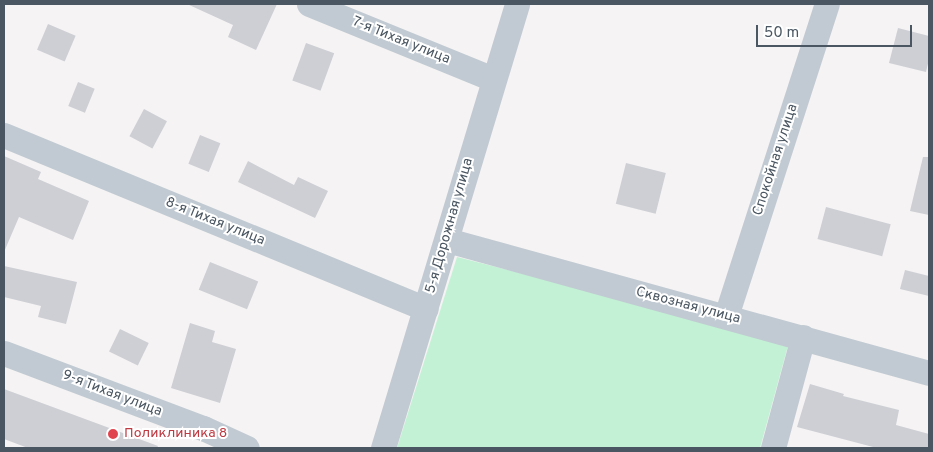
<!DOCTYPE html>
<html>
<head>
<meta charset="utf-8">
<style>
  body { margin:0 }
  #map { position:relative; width:933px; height:452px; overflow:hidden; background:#f5f3f3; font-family:Overpass,sans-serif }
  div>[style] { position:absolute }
  .green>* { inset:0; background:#c3f1d5 }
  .building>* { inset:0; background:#cdcfd5; transform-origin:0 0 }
  .minor>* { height:25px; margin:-12.5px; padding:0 12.5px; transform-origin:12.5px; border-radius:12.5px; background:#c1cad2 }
  .dots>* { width:14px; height:14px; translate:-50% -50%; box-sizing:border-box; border:2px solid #fff; border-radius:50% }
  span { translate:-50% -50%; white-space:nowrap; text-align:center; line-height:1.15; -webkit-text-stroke:4px #fff; paint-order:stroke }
  .street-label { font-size:14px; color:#4a5661 }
  .health-label { font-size:14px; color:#be3a42 }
  .left { translate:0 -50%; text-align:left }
  .frame { position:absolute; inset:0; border:5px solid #4a5661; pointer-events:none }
  .scale { position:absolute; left:756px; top:25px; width:156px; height:22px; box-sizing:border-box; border:2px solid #4a5661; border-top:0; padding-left:6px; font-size:15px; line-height:18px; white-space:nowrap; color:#4a5661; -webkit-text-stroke:4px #fff; paint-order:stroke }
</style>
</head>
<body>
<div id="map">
  <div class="green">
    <i style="clip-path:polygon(457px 257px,789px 342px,760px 448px,397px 448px)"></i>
  </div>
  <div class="building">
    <i style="clip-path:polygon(187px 4px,277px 4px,256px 50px,228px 37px,233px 25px)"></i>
    <i style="left:48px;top:24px;width:30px;height:28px;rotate:23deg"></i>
    <i style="clip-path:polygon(898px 28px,929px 36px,929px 59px,926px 72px,889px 63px)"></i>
    <i style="left:306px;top:43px;width:30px;height:40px;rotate:20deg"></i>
    <i style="left:78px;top:82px;width:18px;height:26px;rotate:22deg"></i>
    <i style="left:144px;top:109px;width:26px;height:31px;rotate:28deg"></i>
    <i style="left:200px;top:135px;width:22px;height:31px;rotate:22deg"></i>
    <i style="clip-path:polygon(4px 156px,41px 172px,38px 179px,89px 201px,73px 240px,19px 217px,4px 252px)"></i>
    <i style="clip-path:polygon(923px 157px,929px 157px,929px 215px,910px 211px)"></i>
    <i style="clip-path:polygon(248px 161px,294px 185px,298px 177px,328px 191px,315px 218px,238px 182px)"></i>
    <i style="left:626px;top:163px;width:41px;height:42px;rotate:14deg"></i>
    <i style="left:826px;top:207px;width:67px;height:33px;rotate:15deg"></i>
    <i style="left:210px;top:262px;width:52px;height:30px;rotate:22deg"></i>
    <i style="clip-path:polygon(4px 266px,77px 282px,66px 324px,38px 317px,41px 306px,4px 297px)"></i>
    <i style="clip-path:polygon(905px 270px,929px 276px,929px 296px,900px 289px)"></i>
    <i style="clip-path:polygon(190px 323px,215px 331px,212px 342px,236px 349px,220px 403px,171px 388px)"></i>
    <i style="left:120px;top:329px;width:32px;height:25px;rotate:26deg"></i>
    <i style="clip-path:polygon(810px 384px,844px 394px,843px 396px,899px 410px,896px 425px,929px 434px,929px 448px,877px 448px,797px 427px)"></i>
    <i style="clip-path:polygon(4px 389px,158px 446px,157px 448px,28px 448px,4px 439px)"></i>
  </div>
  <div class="minor">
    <i style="left:309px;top:4px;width:199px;rotate:22.2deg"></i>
    <i style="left:4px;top:135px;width:456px;rotate:22.4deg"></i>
    <i style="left:447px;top:240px;width:500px;rotate:15.43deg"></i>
    <i style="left:726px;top:316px;width:328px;rotate:-72.1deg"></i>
    <i style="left:4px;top:353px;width:213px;rotate:20.7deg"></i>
    <i style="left:203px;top:428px;width:48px;rotate:24.4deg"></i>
    <i style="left:383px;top:448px;width:464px;rotate:-73.2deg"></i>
    <i style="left:773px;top:448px;width:115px;rotate:-74.9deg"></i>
  </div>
  <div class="dots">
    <i style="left:113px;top:434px;background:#e0444e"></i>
  </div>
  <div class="street-label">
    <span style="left:401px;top:41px;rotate:22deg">7-я Тихая улица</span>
    <span style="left:776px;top:160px;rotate:-72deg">Спокойная улица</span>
    <span style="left:215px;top:222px;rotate:22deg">8-я Тихая улица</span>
    <span style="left:450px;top:226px;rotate:-74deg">5-я Дорожная улица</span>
    <span style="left:688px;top:306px;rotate:15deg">Сквозная улица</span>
    <span style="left:112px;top:394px;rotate:21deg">9-я Тихая улица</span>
  </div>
  <div class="health-label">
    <span class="left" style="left:124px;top:434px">Поликлиника 8</span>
  </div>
  <div class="frame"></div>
  <div class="scale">50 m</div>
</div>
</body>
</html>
